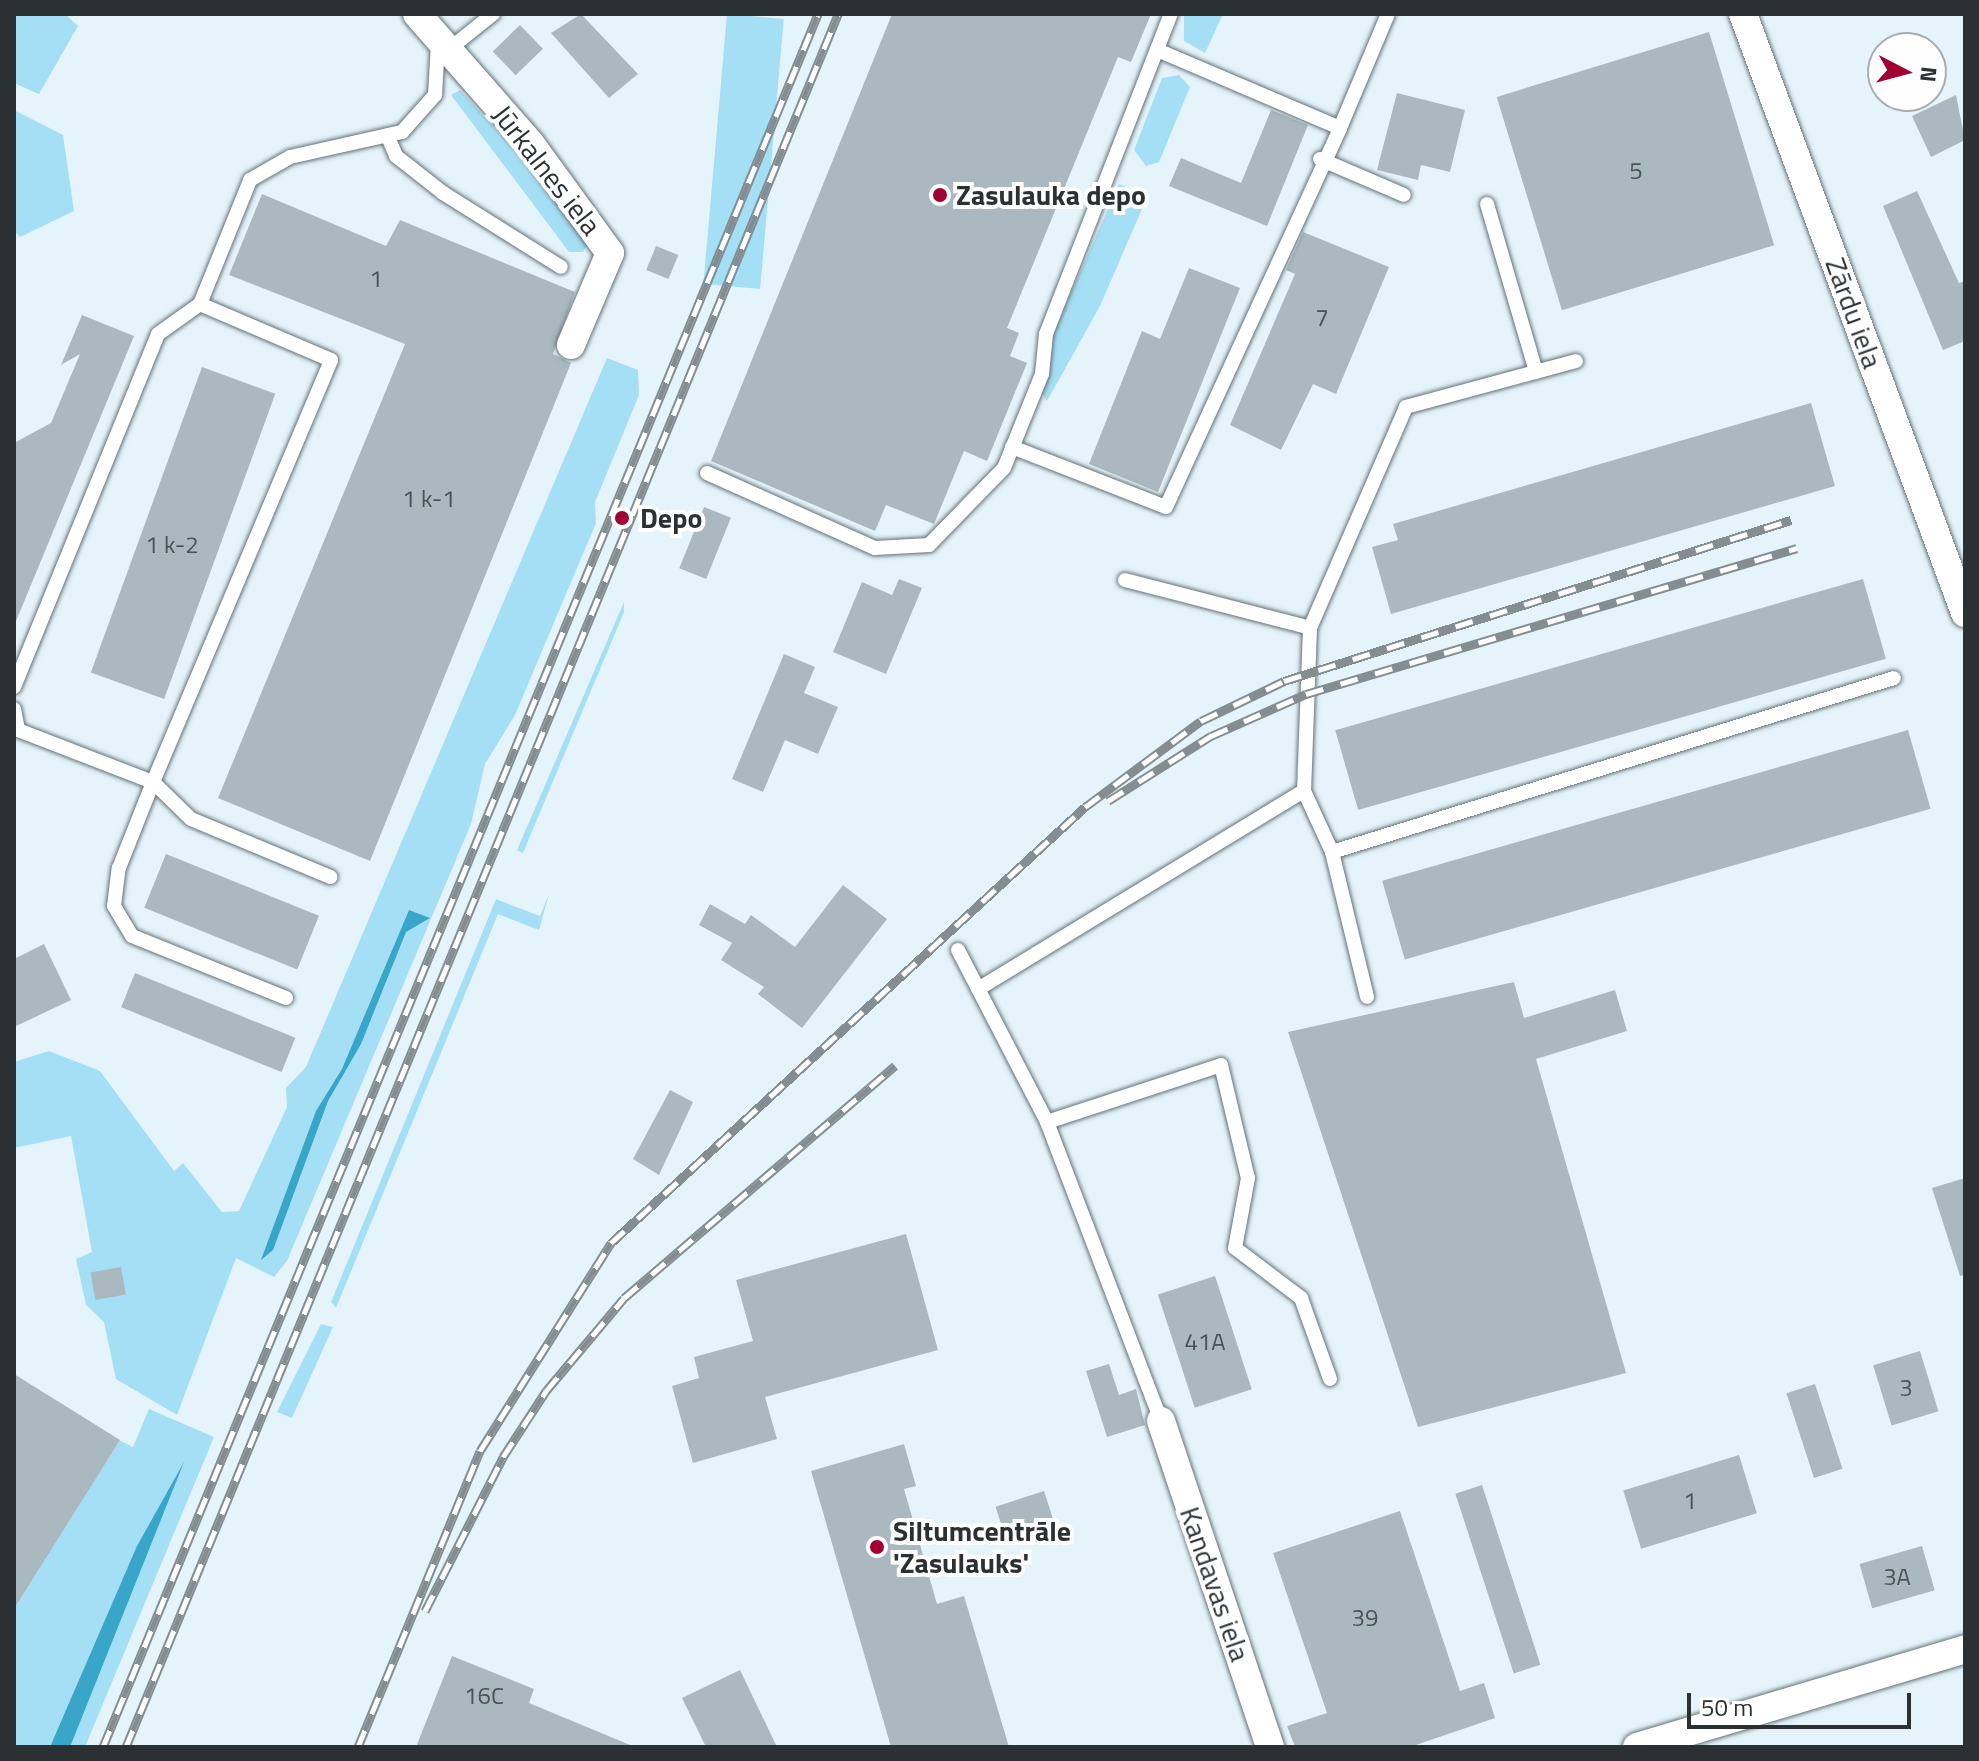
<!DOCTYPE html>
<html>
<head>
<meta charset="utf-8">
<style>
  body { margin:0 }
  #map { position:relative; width:1979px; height:1761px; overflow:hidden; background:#e5f4fb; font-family:"Titillium Web",sans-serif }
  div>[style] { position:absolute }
  .green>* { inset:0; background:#a5dff6; transform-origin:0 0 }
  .water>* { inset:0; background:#38a5c9 }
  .building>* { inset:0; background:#aab9bf; transform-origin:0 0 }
  .roads { filter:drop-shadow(0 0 2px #647177) drop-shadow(0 0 2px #647177) }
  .service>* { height:14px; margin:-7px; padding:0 7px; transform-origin:7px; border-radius:7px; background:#fff }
  .minor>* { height:28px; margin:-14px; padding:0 14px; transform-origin:14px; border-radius:14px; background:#fff }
  .rail>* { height:9px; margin-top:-4.5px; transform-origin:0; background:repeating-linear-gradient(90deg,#fefefe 0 18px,#838d92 0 36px); box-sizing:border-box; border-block:2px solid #838d92 }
  .dots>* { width:22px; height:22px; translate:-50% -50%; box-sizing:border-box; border:4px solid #fefefe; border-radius:50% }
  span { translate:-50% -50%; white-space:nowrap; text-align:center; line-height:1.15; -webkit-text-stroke:8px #fefefe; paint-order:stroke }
  .number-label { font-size:24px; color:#4b5256 }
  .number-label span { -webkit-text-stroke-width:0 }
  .street-label { font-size:28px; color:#2b3033 }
  .poi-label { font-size:28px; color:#2b3033; font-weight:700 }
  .left { translate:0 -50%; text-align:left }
  .frame { position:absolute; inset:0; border:16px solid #2b3033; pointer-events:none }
  .north { position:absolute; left:1867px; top:32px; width:80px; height:80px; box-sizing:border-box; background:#fefefe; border:2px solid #aaacad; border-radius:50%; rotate:96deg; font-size:22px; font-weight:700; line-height:32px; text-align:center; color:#2b3033 }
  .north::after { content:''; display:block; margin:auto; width:28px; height:36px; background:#a10035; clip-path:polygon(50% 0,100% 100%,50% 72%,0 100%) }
  .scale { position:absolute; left:1687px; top:1693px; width:224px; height:36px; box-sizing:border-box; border:4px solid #2b3033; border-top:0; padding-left:10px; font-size:24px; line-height:28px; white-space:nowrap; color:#2b3033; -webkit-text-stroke:6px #fefefe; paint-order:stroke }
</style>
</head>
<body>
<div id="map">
  <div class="green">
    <i style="clip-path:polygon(14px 14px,65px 14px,78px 26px,39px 94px,14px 83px)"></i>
    <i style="left:727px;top:14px;width:57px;height:271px;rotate:5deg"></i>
    <i style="clip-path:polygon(1184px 14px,1223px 14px,1205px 53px,1184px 41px)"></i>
    <i style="clip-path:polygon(1179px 75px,1190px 87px,1159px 162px,1146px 166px,1134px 150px,1162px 78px)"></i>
    <i style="clip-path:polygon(460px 90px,540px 178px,587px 245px,583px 252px,569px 252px,451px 95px)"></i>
    <i style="clip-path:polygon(14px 110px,63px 135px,74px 211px,20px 237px,14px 231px)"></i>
    <i style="clip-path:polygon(1119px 184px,1144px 194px,1145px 202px,1100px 306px,1047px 401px,1041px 392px,1053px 334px)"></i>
    <i style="clip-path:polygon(607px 358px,638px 370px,639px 395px,595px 502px,596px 523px,515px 715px,485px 764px,471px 824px,287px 1261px,274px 1277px,236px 1258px,177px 1415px,116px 1379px,104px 1322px,86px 1305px,76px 1259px,92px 1252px,71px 1136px,14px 1148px,14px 1062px,49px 1051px,100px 1071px,174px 1171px,183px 1163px,222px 1212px,239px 1211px,287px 1107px,286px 1088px,306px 1067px)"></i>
    <i style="clip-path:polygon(624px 602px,624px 612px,523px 853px,517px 850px)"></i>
    <i style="clip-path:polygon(549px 894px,539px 930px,498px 914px,336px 1308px,331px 1302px,496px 899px,540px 916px)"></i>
    <i style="clip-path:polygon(321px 1324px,333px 1327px,292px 1418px,277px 1412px)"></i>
    <i style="clip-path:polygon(149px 1409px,214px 1437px,85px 1747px,14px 1747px,14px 1609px,119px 1440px,133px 1447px)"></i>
  </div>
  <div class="water">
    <i style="clip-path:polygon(409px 910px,430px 918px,406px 932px,361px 1044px,328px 1101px,273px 1250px,261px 1260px,316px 1111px,342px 1069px)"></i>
    <i style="clip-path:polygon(184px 1462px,70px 1747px,50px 1747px,137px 1546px)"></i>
  </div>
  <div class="building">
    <i style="clip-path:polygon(581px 14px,638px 74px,609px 98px,551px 33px)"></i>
    <i style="clip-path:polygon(892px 14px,1151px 14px,1131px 62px,1118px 57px,1007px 328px,1019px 333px,1010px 356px,1027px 363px,987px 461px,964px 451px,934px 524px,886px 505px,875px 531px,711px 461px)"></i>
    <i style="left:520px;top:25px;width:33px;height:38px;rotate:46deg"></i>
    <i style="left:1709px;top:32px;width:223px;height:222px;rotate:73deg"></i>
    <i style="clip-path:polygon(1397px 93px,1465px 110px,1450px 172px,1421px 165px,1418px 180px,1377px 170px)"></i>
    <i style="clip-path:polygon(1956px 95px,1965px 140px,1931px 157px,1912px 116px)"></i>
    <i style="clip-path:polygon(1271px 110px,1308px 125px,1267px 226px,1169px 186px,1181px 158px,1241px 183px)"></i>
    <i style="clip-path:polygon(1917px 191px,1959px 283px,1965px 281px,1965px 341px,1943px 350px,1883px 206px)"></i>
    <i style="clip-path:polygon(262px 194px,386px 246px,400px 220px,575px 292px,553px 354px,571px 363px,370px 861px,218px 798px,405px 344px,229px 275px)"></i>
    <i style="clip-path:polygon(1303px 232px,1389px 267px,1336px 394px,1313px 384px,1281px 450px,1230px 425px,1295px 274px,1286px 270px)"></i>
    <i style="left:656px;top:246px;width:24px;height:26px;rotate:22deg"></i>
    <i style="clip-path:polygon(1189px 268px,1240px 288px,1158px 492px,1089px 464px,1142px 331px,1160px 339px)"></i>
    <i style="clip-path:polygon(82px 315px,134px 336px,14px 626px,14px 443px,51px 423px,80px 354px,61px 365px)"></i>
    <i style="left:202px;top:367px;width:78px;height:325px;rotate:20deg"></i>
    <i style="clip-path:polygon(1811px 403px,1835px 486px,1391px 614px,1372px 547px,1398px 540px,1393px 524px)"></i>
    <i style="left:704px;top:507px;width:29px;height:66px;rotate:22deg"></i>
    <i style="clip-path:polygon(899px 579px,922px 588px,886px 674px,833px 652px,862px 582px,892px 595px)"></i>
    <i style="left:1863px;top:579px;width:83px;height:549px;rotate:74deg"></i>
    <i style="clip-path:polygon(784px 654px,815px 667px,804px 693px,838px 707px,818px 754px,785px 740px,763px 792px,732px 779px)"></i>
    <i style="left:1908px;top:730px;width:82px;height:547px;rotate:74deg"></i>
    <i style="left:166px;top:854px;width:165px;height:58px;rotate:22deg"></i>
    <i style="clip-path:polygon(843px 885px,887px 919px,802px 1028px,758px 994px,764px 987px,721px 960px,732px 943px,699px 925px,710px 904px,745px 924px,751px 915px,795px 947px)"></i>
    <i style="clip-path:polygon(44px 944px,71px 1000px,14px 1027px,14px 959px)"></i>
    <i style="left:135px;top:973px;width:173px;height:37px;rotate:22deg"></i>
    <i style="clip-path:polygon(1514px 982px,1524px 1018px,1615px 990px,1627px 1031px,1536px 1059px,1626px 1373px,1418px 1427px,1288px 1032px)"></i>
    <i style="clip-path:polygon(670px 1090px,693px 1102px,659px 1175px,633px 1159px)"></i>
    <i style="clip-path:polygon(1965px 1178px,1965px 1275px,1960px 1276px,1932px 1188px)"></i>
    <i style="clip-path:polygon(906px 1234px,938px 1350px,765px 1397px,777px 1439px,693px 1463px,672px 1386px,699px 1378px,694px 1357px,753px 1341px,736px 1280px)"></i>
    <i style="left:121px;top:1267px;width:28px;height:31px;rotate:80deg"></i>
    <i style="left:1215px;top:1276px;width:119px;height:60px;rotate:72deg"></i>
    <i style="left:1920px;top:1351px;width:63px;height:49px;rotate:73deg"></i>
    <i style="clip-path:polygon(1109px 1364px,1119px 1395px,1136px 1389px,1145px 1425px,1107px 1437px,1086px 1371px)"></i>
    <i style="clip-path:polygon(14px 1374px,120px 1440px,14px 1609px)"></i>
    <i style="left:1815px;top:1384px;width:89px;height:30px;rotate:72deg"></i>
    <i style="clip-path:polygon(904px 1444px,916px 1486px,904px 1489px,937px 1604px,964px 1596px,1009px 1747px,891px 1747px,811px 1471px)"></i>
    <i style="left:1739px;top:1455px;width:61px;height:121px;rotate:73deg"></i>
    <i style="left:1482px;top:1485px;width:189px;height:28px;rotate:72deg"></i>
    <i style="left:1044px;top:1491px;width:40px;height:51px;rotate:72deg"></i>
    <i style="clip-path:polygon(1400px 1511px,1460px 1691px,1484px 1683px,1495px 1718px,1410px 1747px,1295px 1747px,1287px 1726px,1327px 1713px,1273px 1553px)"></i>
    <i style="left:1922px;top:1546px;width:46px;height:65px;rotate:74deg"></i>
    <i style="clip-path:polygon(452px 1656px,534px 1689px,529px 1703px,635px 1747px,416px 1747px)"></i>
    <i style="clip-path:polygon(740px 1670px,777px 1747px,706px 1747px,682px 1698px)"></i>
  </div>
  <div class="roads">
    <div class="service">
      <i style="left:448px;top:50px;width:58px;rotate:-38.7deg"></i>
      <i style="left:1340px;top:128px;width:124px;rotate:-67.2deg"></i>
      <i style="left:388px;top:137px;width:21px;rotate:67deg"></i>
      <i style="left:396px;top:156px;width:60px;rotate:38.2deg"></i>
      <i style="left:443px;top:193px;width:139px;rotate:32.1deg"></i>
      <i style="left:1320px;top:159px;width:91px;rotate:23.2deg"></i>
      <i style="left:1487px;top:204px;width:175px;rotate:73.7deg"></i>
      <i style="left:1012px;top:447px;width:165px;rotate:21.3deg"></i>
      <i style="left:1166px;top:507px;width:417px;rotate:-65.3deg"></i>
      <i style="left:1340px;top:128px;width:199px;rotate:-156.9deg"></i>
      <i style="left:707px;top:473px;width:184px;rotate:24.1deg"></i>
      <i style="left:875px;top:548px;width:54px;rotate:-3.2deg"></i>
      <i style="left:929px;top:545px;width:107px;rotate:-45.8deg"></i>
      <i style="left:1004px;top:468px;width:101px;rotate:-68deg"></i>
      <i style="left:1042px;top:374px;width:40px;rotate:-84.3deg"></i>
      <i style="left:1046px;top:334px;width:344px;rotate:-68.7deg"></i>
      <i style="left:1125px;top:580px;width:191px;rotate:14.5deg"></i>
      <i style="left:1310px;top:628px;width:163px;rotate:92.1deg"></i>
      <i style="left:1310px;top:628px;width:241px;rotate:-66.5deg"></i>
      <i style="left:1406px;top:407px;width:176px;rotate:-15.1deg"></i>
      <i style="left:14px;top:687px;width:381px;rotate:-67.8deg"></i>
      <i style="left:158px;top:334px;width:52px;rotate:-35.5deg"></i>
      <i style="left:200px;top:304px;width:134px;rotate:-68deg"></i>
      <i style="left:250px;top:180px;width:46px;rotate:-29.9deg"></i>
      <i style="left:290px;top:157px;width:115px;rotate:-12.6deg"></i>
      <i style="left:402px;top:132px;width:50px;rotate:-48.3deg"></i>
      <i style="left:435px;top:95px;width:52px;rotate:-86.7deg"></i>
      <i style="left:14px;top:709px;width:21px;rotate:79deg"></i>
      <i style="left:18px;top:730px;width:145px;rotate:21.1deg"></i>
      <i style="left:153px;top:782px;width:458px;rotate:-67.1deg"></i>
      <i style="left:331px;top:360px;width:142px;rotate:-156.9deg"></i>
      <i style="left:1332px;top:852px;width:588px;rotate:-17.2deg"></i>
      <i style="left:958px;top:950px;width:194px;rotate:62.6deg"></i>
      <i style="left:1047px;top:1122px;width:320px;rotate:69.1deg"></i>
      <i style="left:978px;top:989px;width:381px;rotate:-31.3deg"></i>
      <i style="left:1304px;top:791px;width:67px;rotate:65.3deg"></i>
      <i style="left:1332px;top:852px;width:149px;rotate:76.4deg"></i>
      <i style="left:286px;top:998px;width:166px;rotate:-158.1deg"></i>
      <i style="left:132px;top:936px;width:35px;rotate:-121deg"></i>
      <i style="left:114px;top:906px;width:38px;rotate:-83deg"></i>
      <i style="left:119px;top:868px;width:92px;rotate:-68.4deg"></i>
      <i style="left:153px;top:782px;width:53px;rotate:44.2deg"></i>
      <i style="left:191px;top:819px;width:151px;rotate:22.6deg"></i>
      <i style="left:1047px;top:1122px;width:183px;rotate:-18.1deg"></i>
      <i style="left:1221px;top:1065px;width:116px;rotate:76.6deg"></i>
      <i style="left:1248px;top:1178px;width:71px;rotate:100.5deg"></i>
      <i style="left:1235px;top:1248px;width:83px;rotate:37.1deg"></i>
      <i style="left:1301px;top:1298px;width:86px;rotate:70.3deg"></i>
    </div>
    <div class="minor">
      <i style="left:417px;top:14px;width:171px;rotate:48.8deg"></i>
      <i style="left:530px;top:143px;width:136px;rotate:54deg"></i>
      <i style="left:610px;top:253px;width:100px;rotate:113deg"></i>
      <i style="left:1743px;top:14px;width:639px;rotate:69.66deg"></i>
      <i style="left:1161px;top:1421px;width:344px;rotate:71.5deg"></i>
      <i style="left:1637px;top:1747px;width:342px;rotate:-16.6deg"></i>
    </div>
  </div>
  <div class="rail">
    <i style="left:1108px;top:801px;width:122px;rotate:-32.3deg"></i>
    <i style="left:1211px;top:736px;width:104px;rotate:-23.9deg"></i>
    <i style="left:1306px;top:694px;width:512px;rotate:-16.56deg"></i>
    <i style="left:425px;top:1611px;width:173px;rotate:-63.1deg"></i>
    <i style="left:503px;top:1457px;width:79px;rotate:-56.9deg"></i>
    <i style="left:546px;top:1391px;width:121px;rotate:-50deg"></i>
    <i style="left:624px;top:1298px;width:357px;rotate:-40.6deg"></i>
    <i style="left:103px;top:1747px;width:1875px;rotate:-67.58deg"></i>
    <i style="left:126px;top:1747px;width:1874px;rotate:-67.66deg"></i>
    <i style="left:358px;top:1747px;width:320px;rotate:-67.6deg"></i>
    <i style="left:480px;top:1451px;width:246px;rotate:-57.8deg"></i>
    <i style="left:611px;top:1243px;width:644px;rotate:-42.61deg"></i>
    <i style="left:1085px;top:807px;width:144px;rotate:-36.6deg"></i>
    <i style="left:1201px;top:721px;width:92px;rotate:-25.7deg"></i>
    <i style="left:1284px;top:681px;width:532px;rotate:-17.62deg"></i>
  </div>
  <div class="dots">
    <i style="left:940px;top:195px;background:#a10035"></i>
    <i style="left:622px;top:518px;background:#a10035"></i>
    <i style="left:877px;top:1547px;background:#a10035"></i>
  </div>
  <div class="number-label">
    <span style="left:1636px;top:171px">5</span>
    <span style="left:376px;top:279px">1</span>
    <span style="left:1322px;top:318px">7</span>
    <span style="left:429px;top:499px">1 k-1</span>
    <span style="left:172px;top:545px">1 k-2</span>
    <span style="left:1205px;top:1342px">41A</span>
    <span style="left:1906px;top:1388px">3</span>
    <span style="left:1690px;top:1501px">1</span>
    <span style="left:1897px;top:1577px">3A</span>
    <span style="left:1365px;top:1618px">39</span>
    <span style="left:484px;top:1696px">16C</span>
  </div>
  <div class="street-label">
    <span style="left:547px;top:170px;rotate:52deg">Jūrkalnes iela</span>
    <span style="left:1854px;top:313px;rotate:70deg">Zārdu iela</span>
    <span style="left:1215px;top:1584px;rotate:71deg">Kandavas iela</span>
  </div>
  <div class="poi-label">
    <span class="left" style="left:956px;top:195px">Zasulauka depo</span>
    <span class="left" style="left:640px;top:518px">Depo</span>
    <span class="left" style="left:893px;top:1547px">Siltumcentrāle<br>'Zasulauks'</span>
  </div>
  <div class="frame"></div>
  <div class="north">N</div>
  <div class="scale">50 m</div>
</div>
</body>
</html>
